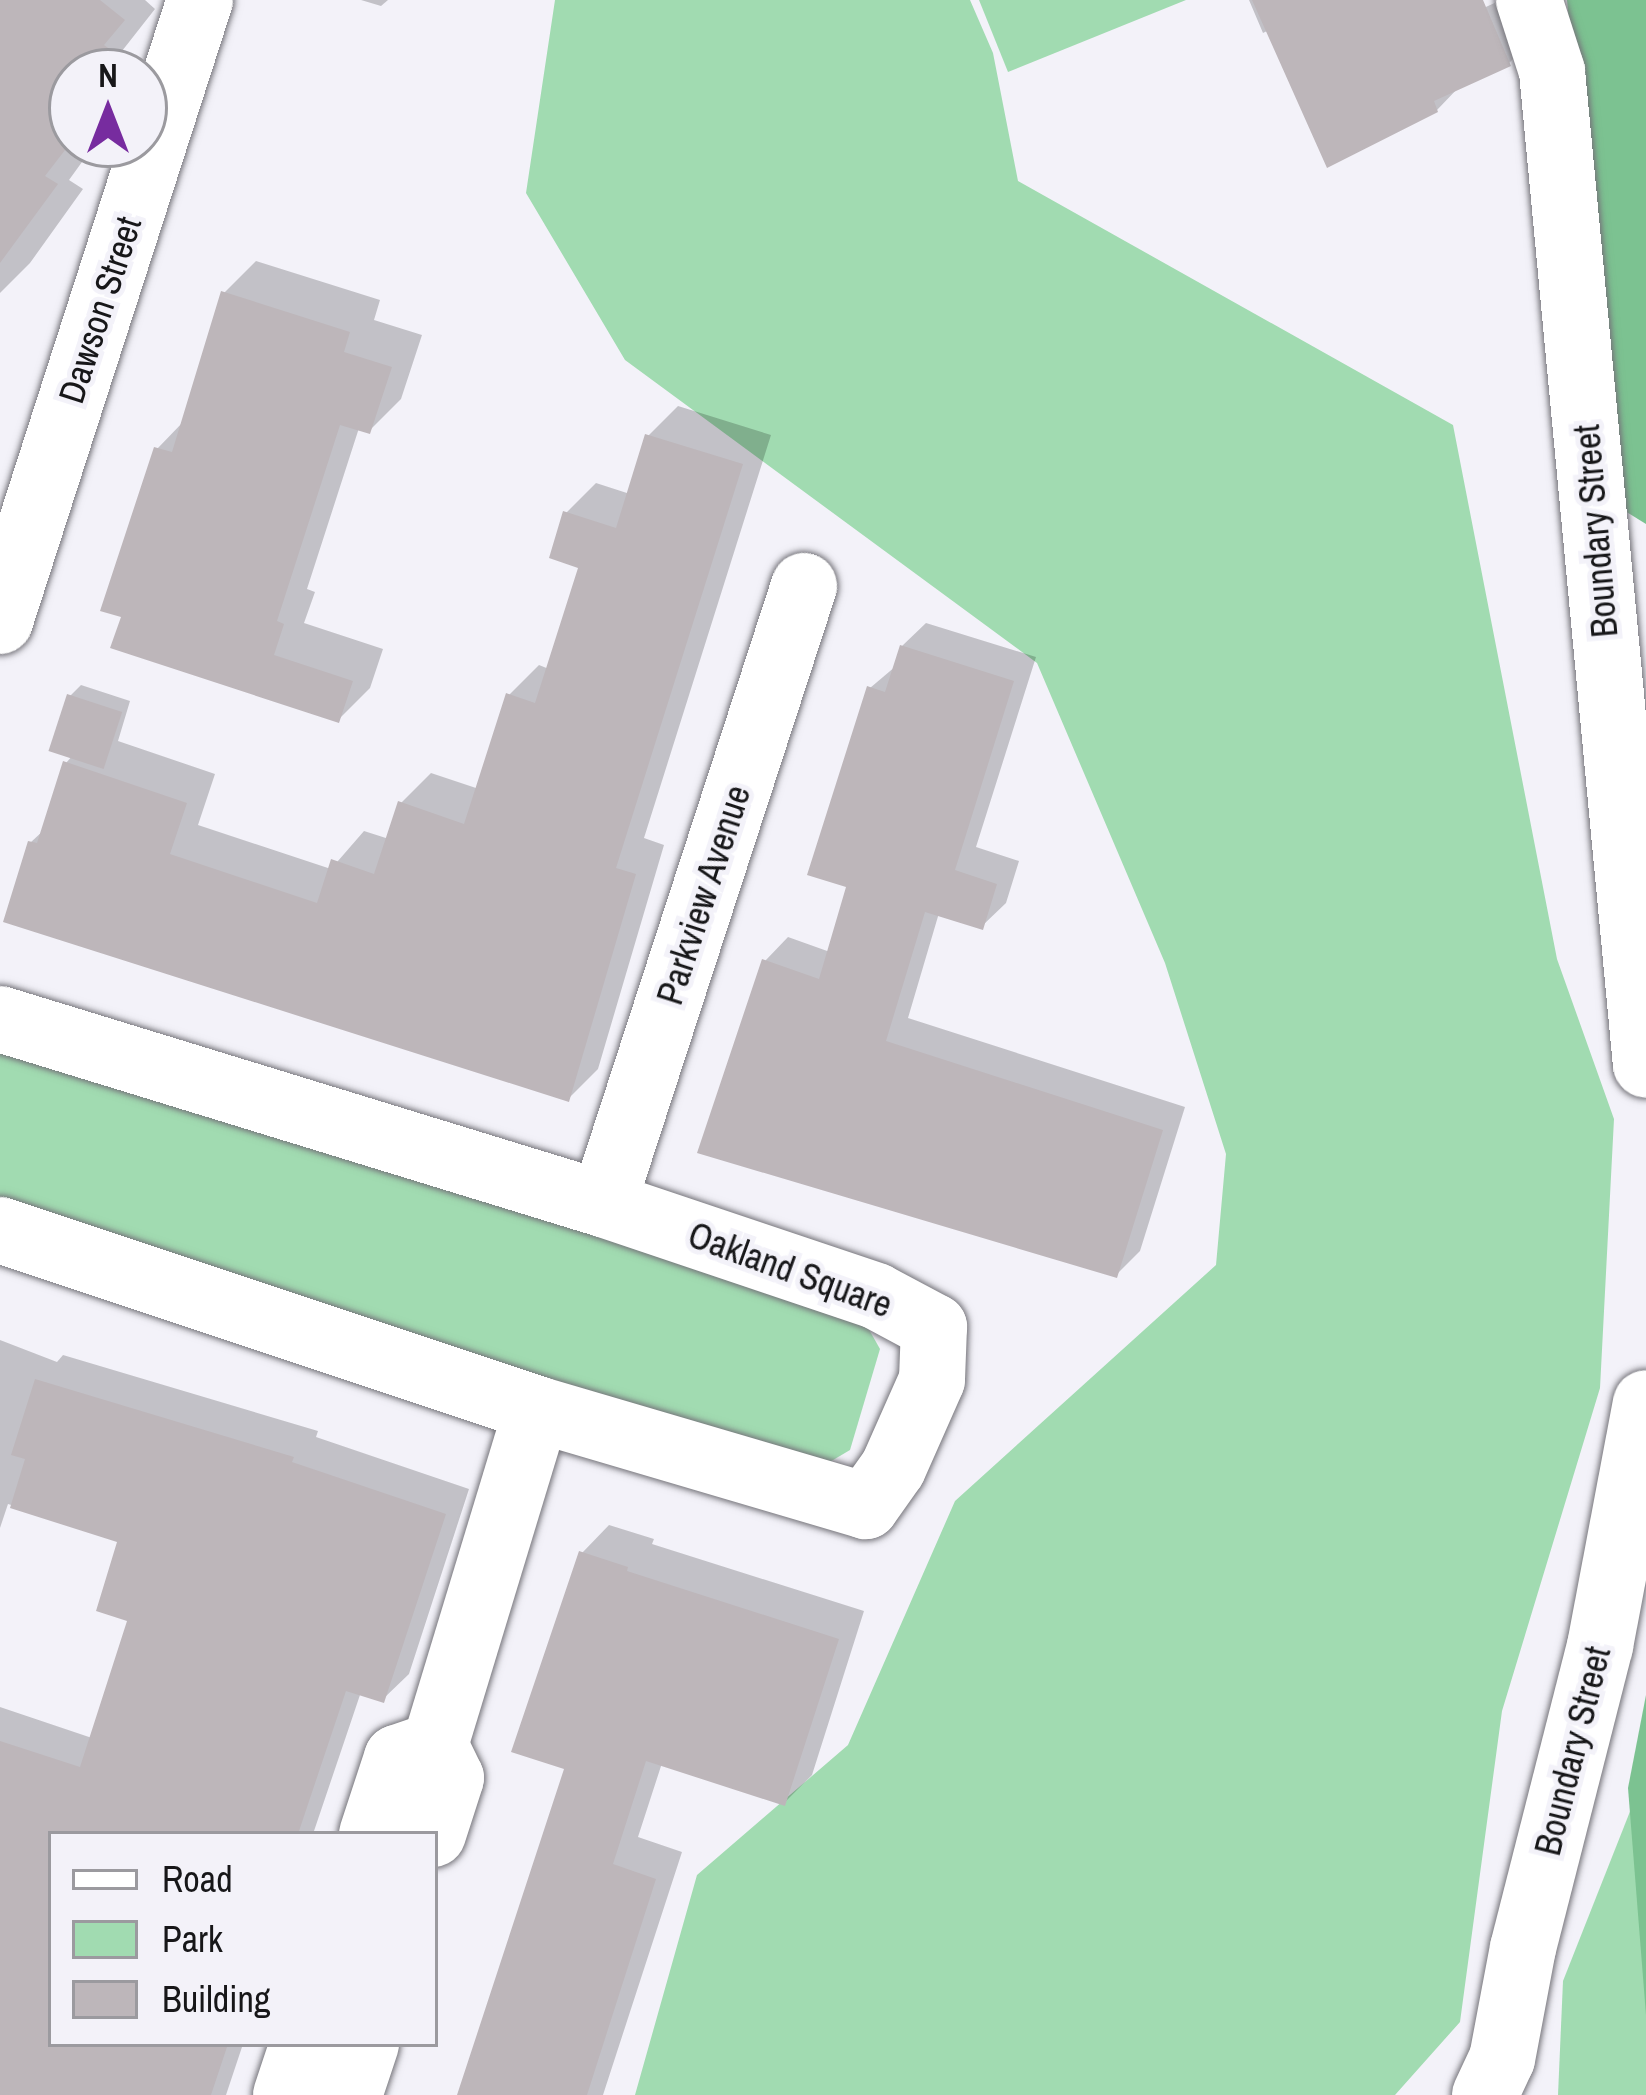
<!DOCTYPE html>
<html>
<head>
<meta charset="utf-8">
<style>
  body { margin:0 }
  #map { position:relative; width:1646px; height:2095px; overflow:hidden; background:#f3f2f9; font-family:"Archivo Narrow",sans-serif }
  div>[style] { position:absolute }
  .green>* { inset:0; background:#a1dbb1 }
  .forest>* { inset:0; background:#7cc291 }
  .shadow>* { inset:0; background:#0003 }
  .building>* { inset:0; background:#bdb6ba; transform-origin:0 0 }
  .roads { filter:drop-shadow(0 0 3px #76757b) drop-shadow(0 0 3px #76757b) }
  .minor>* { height:66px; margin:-33px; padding:0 33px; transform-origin:33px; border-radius:33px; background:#fff }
  .tertiary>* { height:66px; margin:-33px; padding:0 33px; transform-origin:33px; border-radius:33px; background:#fff }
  span { translate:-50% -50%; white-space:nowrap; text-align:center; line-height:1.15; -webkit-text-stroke:10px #f3f2f9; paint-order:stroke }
  .street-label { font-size:36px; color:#171719 }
  .legend { position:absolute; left:48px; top:1831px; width:390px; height:216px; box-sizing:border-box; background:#f3f2f9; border:3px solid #9b9a9f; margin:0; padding:15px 21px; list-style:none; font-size:36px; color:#171719 }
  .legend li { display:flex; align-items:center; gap:24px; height:60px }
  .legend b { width:60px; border:3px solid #9b9a9f }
  .north { position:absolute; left:48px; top:48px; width:120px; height:120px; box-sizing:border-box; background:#f3f2f9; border:3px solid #9b9a9f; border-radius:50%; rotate:0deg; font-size:33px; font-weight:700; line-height:48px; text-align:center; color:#171719 }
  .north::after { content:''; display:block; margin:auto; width:42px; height:54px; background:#772c9f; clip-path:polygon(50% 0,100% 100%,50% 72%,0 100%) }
</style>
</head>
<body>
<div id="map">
  <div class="green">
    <i style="clip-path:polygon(555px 0,970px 0,993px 53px,1018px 181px,1453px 425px,1557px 959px,1614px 1119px,1600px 1388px,1502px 1711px,1460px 2022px,1395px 2095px,635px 2095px,697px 1875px,848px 1745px,955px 1501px,1216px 1265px,1226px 1154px,1165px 963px,1037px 663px,625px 360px,526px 193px)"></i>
    <i style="clip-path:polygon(979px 0,1186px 0,1008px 72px)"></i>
    <i style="clip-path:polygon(0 1041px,17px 1042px,867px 1326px,880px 1349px,850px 1450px,828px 1463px,792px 1459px,0 1202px)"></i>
    <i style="clip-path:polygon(1646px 1771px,1646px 2095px,1558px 2095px,1563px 1981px)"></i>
  </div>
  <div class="forest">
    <i style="clip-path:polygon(1567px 0,1646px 0,1646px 524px,1612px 503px)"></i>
    <i style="clip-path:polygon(1646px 1695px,1646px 2015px,1628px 1788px)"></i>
  </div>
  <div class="shadow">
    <i style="clip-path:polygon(0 0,145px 0,155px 9px,122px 51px,124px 62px,116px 72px,72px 72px,72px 144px,95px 144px,69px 180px,83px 189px,30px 263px,0 293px)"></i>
    <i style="clip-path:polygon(361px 0,388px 0,381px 6px)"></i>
    <i style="clip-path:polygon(1249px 0,1392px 0,1410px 42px,1501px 0,1532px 41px,1509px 63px,1460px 86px,1437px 110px,1269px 30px,1263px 33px)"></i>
    <i style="clip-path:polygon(256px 261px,380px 300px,374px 320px,422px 335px,401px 399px,369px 431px,359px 428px,307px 589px,315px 592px,304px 623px,383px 649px,370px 688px,338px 720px,125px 615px,157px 449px,184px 421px,224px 293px)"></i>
    <i style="clip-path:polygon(678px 406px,771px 435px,644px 838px,664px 845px,598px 1069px,568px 1099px,30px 843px,45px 829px,66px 763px,73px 755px,70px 696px,81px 685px,130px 701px,118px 741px,215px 774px,198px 825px,331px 869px,364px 831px,389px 839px,401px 803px,431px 773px,479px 789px,509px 695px,539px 665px,549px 669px,581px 566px,566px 513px,596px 483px,630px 494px,648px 436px)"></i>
    <i style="clip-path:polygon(926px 623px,1036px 657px,976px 847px,1019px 861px,1006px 903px,982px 926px,939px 913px,908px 1018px,1185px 1107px,1140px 1251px,1116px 1275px,765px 961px,788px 937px,830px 952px,850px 885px,870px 688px,896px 666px,902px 646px)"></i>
    <i style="clip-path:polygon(0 1340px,57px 1362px,63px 1355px,318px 1431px,316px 1437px,469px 1489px,409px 1674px,383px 1699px,361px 1692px,313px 1834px,61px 1834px,0 1808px,0 1707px,92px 1738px,131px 1620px,121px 1540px,8px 1504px,0 1528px)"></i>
    <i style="clip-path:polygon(609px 1525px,654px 1539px,652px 1544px,864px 1611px,812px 1775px,784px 1803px,662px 1763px,638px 1837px,682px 1852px,603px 2095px,460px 2095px,568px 1767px,582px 1553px)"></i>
    <i style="clip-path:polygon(51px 1865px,51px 2044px,243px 2044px,226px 2095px,0 2095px,0 2016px)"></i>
  </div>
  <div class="building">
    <i style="clip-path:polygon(0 0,100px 0,125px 20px,104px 45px,138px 70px,72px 72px,72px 141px,45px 176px,58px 184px,0 263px)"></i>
    <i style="clip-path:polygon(1252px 0,1483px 0,1511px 66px,1434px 101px,1438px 112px,1327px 168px)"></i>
    <i style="clip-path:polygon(221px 291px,350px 332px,344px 352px,392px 367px,370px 434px,340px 425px,277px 621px,284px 624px,274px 655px,353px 681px,339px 723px,110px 648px,121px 617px,100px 611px,154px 447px,172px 452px)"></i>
    <i style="clip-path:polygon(645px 434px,743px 464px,616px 868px,636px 874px,569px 1102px,3px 922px,28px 841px,37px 843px,63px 761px,187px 803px,170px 854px,317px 903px,331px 859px,374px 874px,398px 801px,464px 824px,506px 693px,535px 703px,578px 568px,549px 558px,563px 511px,616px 528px)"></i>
    <i style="clip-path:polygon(900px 645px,1014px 681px,955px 870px,997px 884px,983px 930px,925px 912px,886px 1041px,1163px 1130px,1117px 1278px,697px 1153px,762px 959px,819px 979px,846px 887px,807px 875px,867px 686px,885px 692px)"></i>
    <i style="left:67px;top:694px;width:58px;height:60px;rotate:18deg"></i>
    <i style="clip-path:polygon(35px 1379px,294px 1457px,292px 1462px,446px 1514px,384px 1703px,346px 1691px,298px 1834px,51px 1834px,51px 2044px,228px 2044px,211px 2095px,0 2095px,0 1741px,80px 1767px,127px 1621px,96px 1611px,117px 1542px,10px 1508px,25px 1459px,11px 1455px)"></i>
    <i style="clip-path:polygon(579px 1551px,628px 1567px,627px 1571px,839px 1639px,785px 1806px,646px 1761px,613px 1864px,656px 1879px,587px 2095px,457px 2095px,564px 1769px,511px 1752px)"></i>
  </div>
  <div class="roads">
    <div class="minor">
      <i style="left:1529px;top:0;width:75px;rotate:72.1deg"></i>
      <i style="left:1552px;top:71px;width:998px;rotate:84.6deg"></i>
      <i style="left:0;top:1019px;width:631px;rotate:17.06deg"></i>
      <i style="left:603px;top:1204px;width:288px;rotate:18.6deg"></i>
      <i style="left:876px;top:1296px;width:66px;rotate:28.1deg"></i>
      <i style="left:934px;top:1327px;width:53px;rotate:92.2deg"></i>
      <i style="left:932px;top:1380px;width:96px;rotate:113.9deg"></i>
      <i style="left:893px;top:1468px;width:47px;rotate:125.4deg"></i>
      <i style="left:866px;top:1506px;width:343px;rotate:-163.6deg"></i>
      <i style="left:537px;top:1409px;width:566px;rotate:-161.57deg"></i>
      <i style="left:603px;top:1204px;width:650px;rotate:-71.98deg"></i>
      <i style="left:372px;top:1834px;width:80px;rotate:-71.8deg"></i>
      <i style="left:397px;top:1758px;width:40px;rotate:-18.9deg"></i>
      <i style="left:433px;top:1834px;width:59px;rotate:-72.2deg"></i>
      <i style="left:451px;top:1778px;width:37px;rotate:-116deg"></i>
      <i style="left:435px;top:1745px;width:351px;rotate:-73.1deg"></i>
      <i style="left:286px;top:2095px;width:54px;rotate:-71.6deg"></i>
      <i style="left:349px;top:2095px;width:54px;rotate:-71.6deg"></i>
      <i style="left:1485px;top:2095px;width:40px;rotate:-65deg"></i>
      <i style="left:1502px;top:2059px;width:113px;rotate:-79.3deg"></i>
      <i style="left:1523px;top:1948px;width:312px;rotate:-75.7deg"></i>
      <i style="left:1600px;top:1646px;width:247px;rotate:-79.3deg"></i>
    </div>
    <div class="tertiary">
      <i style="left:0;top:621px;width:652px;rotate:-72.15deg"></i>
    </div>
  </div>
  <div class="street-label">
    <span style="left:100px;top:310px;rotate:-72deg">Dawson Street</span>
    <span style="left:1596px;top:531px;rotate:-95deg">Boundary Street</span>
    <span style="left:704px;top:895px;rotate:-72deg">Parkview Avenue</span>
    <span style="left:790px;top:1270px;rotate:20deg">Oakland Square</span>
    <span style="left:1573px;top:1751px;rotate:-76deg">Boundary Street</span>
  </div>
  <ul class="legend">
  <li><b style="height:15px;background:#fff"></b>Road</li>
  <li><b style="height:33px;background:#a1dbb1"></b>Park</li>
  <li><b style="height:33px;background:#bdb6ba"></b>Building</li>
  </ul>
  <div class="north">N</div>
</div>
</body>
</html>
